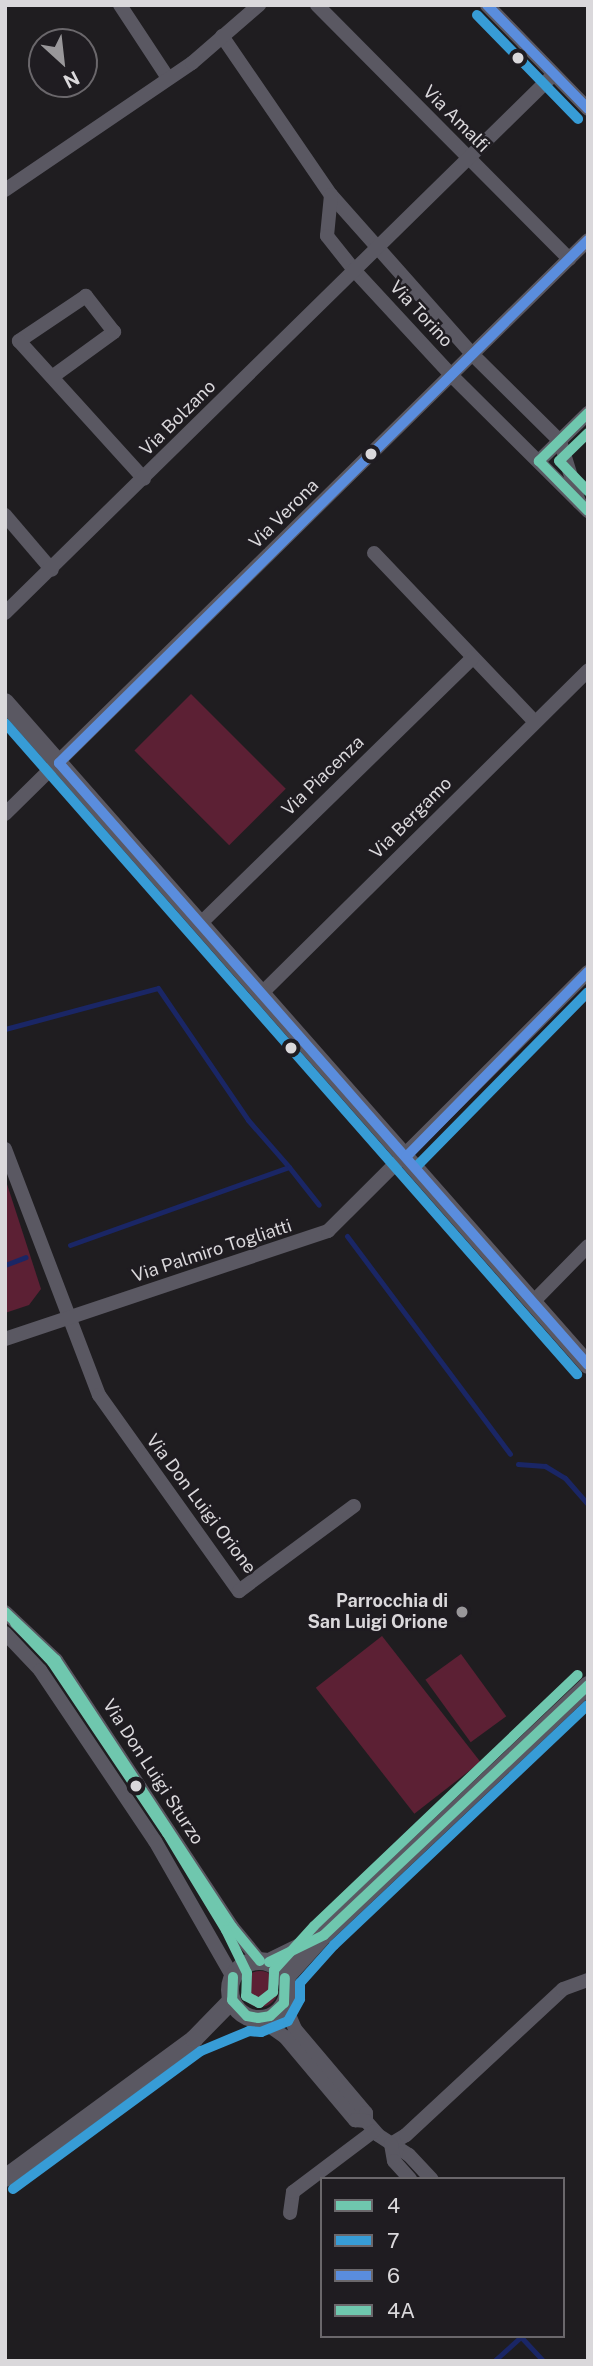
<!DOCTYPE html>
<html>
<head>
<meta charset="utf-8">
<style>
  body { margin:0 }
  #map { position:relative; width:593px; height:2366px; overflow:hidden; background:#1f1d20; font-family:"Public Sans",sans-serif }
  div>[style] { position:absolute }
  .green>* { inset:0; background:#5c2034; transform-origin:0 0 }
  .round { border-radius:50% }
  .stream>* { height:5px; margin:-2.5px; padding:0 2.5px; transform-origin:2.5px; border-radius:2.5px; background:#1a2665 }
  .minor>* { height:14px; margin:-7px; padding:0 7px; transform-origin:7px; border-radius:7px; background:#5a5862 }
  .tertiary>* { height:18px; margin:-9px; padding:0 9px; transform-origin:9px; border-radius:9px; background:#5a5862 }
  .tertiary>.ring { margin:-9px; padding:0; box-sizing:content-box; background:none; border:18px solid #5a5862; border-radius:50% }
  .bus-1>* { height:10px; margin:-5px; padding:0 5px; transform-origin:5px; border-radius:5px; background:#6fc7ae }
  .bus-2>* { height:10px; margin:-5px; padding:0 5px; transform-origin:5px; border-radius:5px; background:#379cd6 }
  .bus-3>* { height:10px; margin:-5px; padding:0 5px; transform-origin:5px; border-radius:5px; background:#5a8ddd }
  .bus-4>* { height:10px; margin:-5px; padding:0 5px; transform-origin:5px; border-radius:5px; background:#6fc7ae }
  .dots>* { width:19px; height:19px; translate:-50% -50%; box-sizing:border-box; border:4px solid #1f1c21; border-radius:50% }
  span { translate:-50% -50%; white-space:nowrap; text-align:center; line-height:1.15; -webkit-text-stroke:5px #1f1c21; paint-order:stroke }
  .street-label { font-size:18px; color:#dad8db }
  .poi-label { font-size:18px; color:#dad8db; font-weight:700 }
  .right { translate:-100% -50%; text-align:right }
  .frame { position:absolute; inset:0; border:7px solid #dad8db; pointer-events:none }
  .legend { position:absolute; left:320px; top:2177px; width:245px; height:161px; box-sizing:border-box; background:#1f1c21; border:2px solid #6a676b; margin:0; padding:9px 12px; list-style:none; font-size:21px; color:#dad8db }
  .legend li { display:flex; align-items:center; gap:14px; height:35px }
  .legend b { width:35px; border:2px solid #6a676b }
  .north { position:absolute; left:28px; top:28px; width:70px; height:70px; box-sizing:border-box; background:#1f1c21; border:2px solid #6a676b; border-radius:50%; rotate:153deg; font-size:19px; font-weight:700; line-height:28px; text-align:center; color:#dad8db }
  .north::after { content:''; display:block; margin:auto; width:24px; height:32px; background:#99979a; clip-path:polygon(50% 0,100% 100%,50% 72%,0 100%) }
</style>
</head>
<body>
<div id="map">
  <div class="green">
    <i style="left:191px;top:694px;width:134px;height:80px;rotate:45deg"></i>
    <i style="clip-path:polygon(5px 1178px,41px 1289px,29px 1305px,5px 1313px)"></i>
    <i style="left:382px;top:1636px;width:160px;height:84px;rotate:52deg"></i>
    <i style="left:461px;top:1654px;width:77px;height:44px;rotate:54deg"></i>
    <i class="round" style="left:242px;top:1971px;width:36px;height:36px"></i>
  </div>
  <div class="stream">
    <i style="left:5px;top:1029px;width:158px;rotate:-15deg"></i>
    <i style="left:158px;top:988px;width:160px;rotate:55.7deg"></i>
    <i style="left:248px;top:1120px;width:62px;rotate:48.9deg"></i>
    <i style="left:347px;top:1236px;width:272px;rotate:53.2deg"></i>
    <i style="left:70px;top:1245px;width:232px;rotate:-19.6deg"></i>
    <i style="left:289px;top:1167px;width:48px;rotate:51.7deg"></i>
    <i style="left:5px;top:1265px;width:22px;rotate:-21deg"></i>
    <i style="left:518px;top:1464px;width:27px;rotate:4deg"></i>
    <i style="left:545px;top:1466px;width:23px;rotate:31deg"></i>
    <i style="left:565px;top:1478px;width:35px;rotate:49deg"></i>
    <i style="left:494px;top:2361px;width:36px;rotate:-42deg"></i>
    <i style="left:521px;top:2337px;width:33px;rotate:47deg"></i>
  </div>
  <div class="minor">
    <i style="left:120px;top:5px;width:87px;rotate:56.7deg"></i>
    <i style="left:317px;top:5px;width:358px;rotate:45.2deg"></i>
    <i style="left:487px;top:5px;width:145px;rotate:45.8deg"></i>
    <i style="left:222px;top:36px;width:193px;rotate:55.6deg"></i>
    <i style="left:331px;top:195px;width:213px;rotate:48.4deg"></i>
    <i style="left:472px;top:354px;width:124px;rotate:44.7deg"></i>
    <i style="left:560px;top:441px;width:64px;rotate:72.7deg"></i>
    <i style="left:5px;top:190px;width:226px;rotate:-34.2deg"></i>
    <i style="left:192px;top:63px;width:89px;rotate:-40.9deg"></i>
    <i style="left:331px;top:195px;width:41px;rotate:95.6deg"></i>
    <i style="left:327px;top:236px;width:43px;rotate:51.5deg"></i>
    <i style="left:354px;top:270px;width:144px;rotate:47.2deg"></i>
    <i style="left:452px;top:376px;width:192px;rotate:44.8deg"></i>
    <i style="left:52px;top:377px;width:77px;rotate:-36deg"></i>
    <i style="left:114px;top:332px;width:46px;rotate:-127.9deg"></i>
    <i style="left:86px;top:296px;width:81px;rotate:146.1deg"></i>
    <i style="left:19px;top:341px;width:186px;rotate:47.8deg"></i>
    <i style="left:539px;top:461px;width:69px;rotate:-44.4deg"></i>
    <i style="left:5px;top:515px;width:72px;rotate:49.5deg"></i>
    <i style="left:374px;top:553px;width:233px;rotate:46.4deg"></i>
    <i style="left:5px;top:613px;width:768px;rotate:-44.47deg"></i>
    <i style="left:5px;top:814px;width:818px;rotate:-44.55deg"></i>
    <i style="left:201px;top:923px;width:380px;rotate:-44.3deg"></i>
    <i style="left:262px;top:993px;width:459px;rotate:-44.7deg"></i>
    <i style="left:5px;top:1149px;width:263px;rotate:69.1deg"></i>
    <i style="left:99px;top:1395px;width:241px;rotate:54.5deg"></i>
    <i style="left:239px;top:1591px;width:143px;rotate:-36.5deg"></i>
    <i style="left:533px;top:1302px;width:78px;rotate:-45.5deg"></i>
    <i style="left:5px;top:1339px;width:341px;rotate:-18.5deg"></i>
    <i style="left:328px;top:1231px;width:367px;rotate:-44.9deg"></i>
    <i style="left:5px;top:1612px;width:70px;rotate:43.3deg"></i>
    <i style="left:56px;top:1660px;width:320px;rotate:56.6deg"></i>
    <i style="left:232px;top:1927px;width:44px;rotate:50.5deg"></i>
    <i style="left:5px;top:1633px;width:51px;rotate:46.6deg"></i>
    <i style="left:40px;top:1670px;width:206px;rotate:56.1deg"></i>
    <i style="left:155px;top:1841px;width:157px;rotate:60.2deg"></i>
    <i style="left:284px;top:2003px;width:28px;rotate:67deg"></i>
    <i style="left:295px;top:2029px;width:110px;rotate:49.8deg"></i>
    <i style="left:366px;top:2113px;width:8px;rotate:90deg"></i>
    <i style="left:366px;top:2121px;width:18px;rotate:49deg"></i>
    <i style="left:378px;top:2135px;width:37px;rotate:33deg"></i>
    <i style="left:409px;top:2155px;width:33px;rotate:47deg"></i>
    <i style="left:258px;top:2018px;width:33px;rotate:35deg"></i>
    <i style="left:285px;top:2037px;width:109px;rotate:49.9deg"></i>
    <i style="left:355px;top:2120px;width:11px;rotate:5deg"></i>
    <i style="left:391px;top:2144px;width:17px;rotate:-31deg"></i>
    <i style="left:406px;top:2135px;width:214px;rotate:-42.9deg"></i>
    <i style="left:563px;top:1989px;width:27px;rotate:-20deg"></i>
    <i style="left:391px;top:2144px;width:17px;rotate:80deg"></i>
    <i style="left:394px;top:2161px;width:24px;rotate:48deg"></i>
    <i style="left:290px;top:2213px;width:21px;rotate:-82deg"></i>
    <i style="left:293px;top:2192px;width:101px;rotate:-37deg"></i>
  </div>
  <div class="tertiary">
    <i style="left:5px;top:702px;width:883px;rotate:48.67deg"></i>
    <i class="ring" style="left:230px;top:1961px;width:40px;height:40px"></i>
    <i style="left:269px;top:1962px;width:50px;rotate:-26.1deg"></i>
    <i style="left:285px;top:1978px;width:58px;rotate:-47.8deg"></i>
    <i style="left:324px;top:1935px;width:364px;rotate:-43.4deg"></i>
    <i style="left:5px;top:2178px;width:235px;rotate:-36.3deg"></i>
    <i style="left:194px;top:2039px;width:54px;rotate:-45.7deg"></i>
  </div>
  <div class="bus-1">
    <i style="left:588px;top:413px;width:69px;rotate:135.6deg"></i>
    <i style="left:539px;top:461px;width:70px;rotate:45.6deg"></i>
    <i style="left:5px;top:1612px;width:70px;rotate:43.3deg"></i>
    <i style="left:56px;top:1660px;width:320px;rotate:56.6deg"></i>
    <i style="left:232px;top:1927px;width:44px;rotate:50.5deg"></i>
    <i style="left:269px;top:1962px;width:61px;rotate:-26.1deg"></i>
    <i style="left:324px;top:1935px;width:364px;rotate:-43.4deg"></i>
    <i style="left:233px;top:1977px;width:23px;rotate:92deg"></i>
    <i style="left:232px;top:2000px;width:22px;rotate:47deg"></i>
    <i style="left:247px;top:2016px;width:11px;rotate:10deg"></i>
    <i style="left:258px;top:2018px;width:12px;rotate:-9deg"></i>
    <i style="left:270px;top:2016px;width:19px;rotate:-43deg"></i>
    <i style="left:284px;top:2003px;width:25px;rotate:-88deg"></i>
  </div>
  <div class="bus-2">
    <i style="left:477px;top:15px;width:145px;rotate:45.8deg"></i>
    <i style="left:5px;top:723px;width:867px;rotate:48.7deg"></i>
    <i style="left:416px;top:1167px;width:245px;rotate:-45.5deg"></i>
    <i style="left:13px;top:2189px;width:233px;rotate:-36.3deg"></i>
    <i style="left:201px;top:2051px;width:52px;rotate:-22.6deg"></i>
    <i style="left:249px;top:2031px;width:12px;rotate:5deg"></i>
    <i style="left:261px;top:2032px;width:29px;rotate:-22deg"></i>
    <i style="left:288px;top:2021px;width:25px;rotate:-61deg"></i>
    <i style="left:300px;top:1999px;width:16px;rotate:-90deg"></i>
    <i style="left:300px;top:1983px;width:51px;rotate:-48.2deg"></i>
    <i style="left:334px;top:1945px;width:349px;rotate:-43.4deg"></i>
  </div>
  <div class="bus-3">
    <i style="left:487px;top:5px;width:145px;rotate:45.8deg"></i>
    <i style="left:588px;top:240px;width:744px;rotate:135.33deg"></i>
    <i style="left:59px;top:763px;width:801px;rotate:48.69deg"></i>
    <i style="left:406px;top:1157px;width:260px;rotate:-45.5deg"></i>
  </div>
  <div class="bus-4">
    <i style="left:588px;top:433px;width:40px;rotate:136deg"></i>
    <i style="left:559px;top:461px;width:42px;rotate:46deg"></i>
    <i style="left:15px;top:1623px;width:54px;rotate:46.5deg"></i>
    <i style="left:52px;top:1662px;width:206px;rotate:56.1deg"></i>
    <i style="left:167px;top:1833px;width:114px;rotate:58.7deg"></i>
    <i style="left:226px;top:1930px;width:48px;rotate:64deg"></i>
    <i style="left:247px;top:1973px;width:23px;rotate:92deg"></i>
    <i style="left:246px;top:1996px;width:15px;rotate:28deg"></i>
    <i style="left:259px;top:2003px;width:18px;rotate:-38deg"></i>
    <i style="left:273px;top:1992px;width:22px;rotate:-87deg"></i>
    <i style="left:274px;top:1970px;width:59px;rotate:-47.7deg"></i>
    <i style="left:314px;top:1926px;width:364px;rotate:-43.6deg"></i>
  </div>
  <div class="dots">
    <i style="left:518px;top:58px;background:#dad8db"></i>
    <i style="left:371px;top:454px;background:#dad8db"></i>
    <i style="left:291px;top:1048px;background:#dad8db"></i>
    <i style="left:462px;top:1612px;background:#99979a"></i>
    <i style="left:136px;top:1786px;background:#dad8db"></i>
  </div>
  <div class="street-label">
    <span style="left:456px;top:119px;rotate:45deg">Via Amalfi</span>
    <span style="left:421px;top:314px;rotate:47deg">Via Torino</span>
    <span style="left:178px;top:418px;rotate:-45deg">Via Bolzano</span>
    <span style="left:284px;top:514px;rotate:-45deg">Via Verona</span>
    <span style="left:323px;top:776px;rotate:-44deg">Via Piacenza</span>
    <span style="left:411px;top:818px;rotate:-45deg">Via Bergamo</span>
    <span style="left:212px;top:1251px;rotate:-18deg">Via Palmiro Togliatti</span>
    <span style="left:201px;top:1504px;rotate:53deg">Via Don Luigi Orione</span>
    <span style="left:153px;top:1772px;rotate:57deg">Via Don Luigi Sturzo</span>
  </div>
  <div class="poi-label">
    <span class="right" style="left:448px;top:1612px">Parrocchia di<br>San Luigi Orione</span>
  </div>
  <div class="frame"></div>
  <ul class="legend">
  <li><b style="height:9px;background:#6fc7ae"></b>4</li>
  <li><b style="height:9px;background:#379cd6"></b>7</li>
  <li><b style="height:9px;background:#5a8ddd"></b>6</li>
  <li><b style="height:9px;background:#6fc7ae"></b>4A</li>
  </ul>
  <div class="north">N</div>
</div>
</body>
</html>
